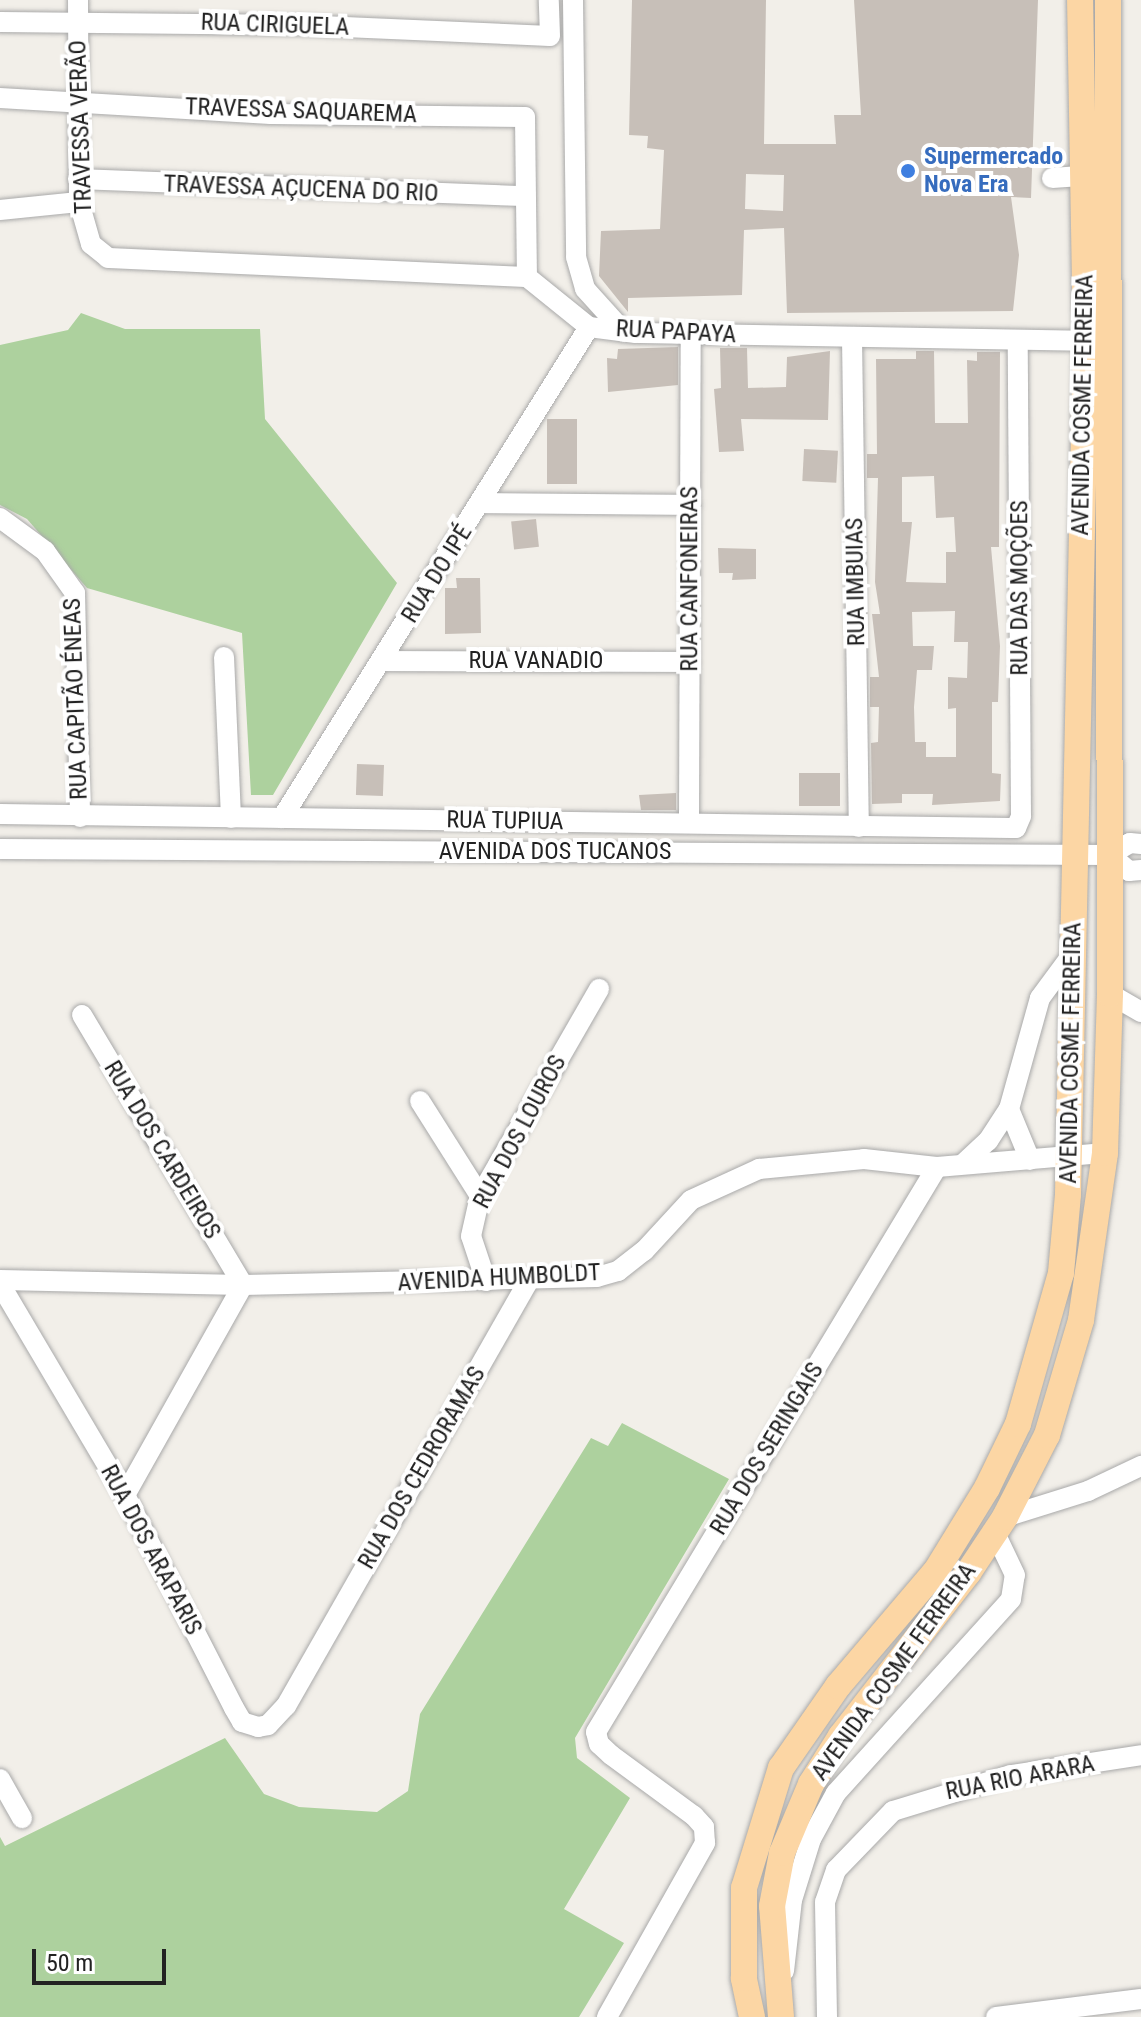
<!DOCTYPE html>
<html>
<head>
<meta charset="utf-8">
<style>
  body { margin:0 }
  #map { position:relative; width:1141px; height:2017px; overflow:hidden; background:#f2efe9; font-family:"Roboto Condensed",sans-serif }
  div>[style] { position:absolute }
  .forest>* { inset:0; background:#add19e }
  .building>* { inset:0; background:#c7bfb8; transform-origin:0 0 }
  .roads { filter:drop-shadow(0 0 2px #a9a9a9) drop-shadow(0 0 2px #a9a9a9) }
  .minor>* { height:20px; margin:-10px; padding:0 10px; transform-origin:10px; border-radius:10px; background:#fff }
  .major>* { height:26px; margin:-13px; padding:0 13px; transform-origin:13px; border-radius:13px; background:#fcd6a4 }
  .dots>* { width:22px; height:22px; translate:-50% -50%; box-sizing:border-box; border:4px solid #fff; border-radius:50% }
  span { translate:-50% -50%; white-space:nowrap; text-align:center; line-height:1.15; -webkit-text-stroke:8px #fff; paint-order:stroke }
  .street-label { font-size:24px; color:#222 }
  .shop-label { font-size:24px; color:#366cbe; font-weight:700 }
  .left { translate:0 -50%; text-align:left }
  .scale { position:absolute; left:32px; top:1949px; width:134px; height:36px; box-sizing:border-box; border:4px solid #222; border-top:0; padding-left:10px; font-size:24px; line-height:28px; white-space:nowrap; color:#222; -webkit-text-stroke:6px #fff; paint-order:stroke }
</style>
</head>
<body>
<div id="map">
  <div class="forest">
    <i style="clip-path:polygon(81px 313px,125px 329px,260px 329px,265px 419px,397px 583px,273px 795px,251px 795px,242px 633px,87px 588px,27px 519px,0 505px,0 345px,68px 330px)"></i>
    <i style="clip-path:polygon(622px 1423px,729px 1479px,575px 1738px,577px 1758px,630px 1798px,564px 1909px,624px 1943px,579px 2017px,0 2017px,0 1837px,5px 1846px,225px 1738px,264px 1794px,299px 1807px,377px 1812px,408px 1791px,420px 1714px,591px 1438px,608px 1446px)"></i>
  </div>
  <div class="building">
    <i style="clip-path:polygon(evenodd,632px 0,766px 0,764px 144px,836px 144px,834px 115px,861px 115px,854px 0,1038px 0,1031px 198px,1011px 197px,1019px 255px,1013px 311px,787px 313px,784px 228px,744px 230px,742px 295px,628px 298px,628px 312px,599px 276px,601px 231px,660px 229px,664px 150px,647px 148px,648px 136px,629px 135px,632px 0,746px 174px,784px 175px,783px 211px,745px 209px,746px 174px)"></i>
    <i style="clip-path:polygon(678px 347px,678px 385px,608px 392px,607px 358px,617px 359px,618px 349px)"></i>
    <i style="clip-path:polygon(720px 348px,747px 348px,748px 388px,786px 387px,787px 357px,830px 351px,828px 420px,741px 419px,744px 451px,719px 452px,714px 389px,721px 388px)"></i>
    <i style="clip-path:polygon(evenodd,916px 351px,934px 351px,935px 423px,968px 423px,967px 360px,977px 361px,977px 352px,1000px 352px,999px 547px,991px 547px,1000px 646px,998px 702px,992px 702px,992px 773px,1001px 774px,1000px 801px,932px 805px,933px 794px,902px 794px,902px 803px,872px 804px,871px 743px,878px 742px,879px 707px,870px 707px,870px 677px,879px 677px,872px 614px,880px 614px,875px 582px,878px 478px,867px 478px,867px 454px,877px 454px,876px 359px,916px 359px,916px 351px,934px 476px,936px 518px,954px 517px,956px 552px,946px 552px,946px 583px,906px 582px,912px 522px,902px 522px,902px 477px,934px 476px,916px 351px,955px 611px,954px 642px,968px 642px,967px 678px,948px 677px,948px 709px,956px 708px,956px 757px,926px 757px,926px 742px,915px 742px,914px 707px,917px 670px,932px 670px,934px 646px,913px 646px,912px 612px,955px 611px)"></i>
    <i style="left:547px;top:419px;width:30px;height:65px"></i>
    <i style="left:804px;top:449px;width:34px;height:32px;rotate:3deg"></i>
    <i style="left:536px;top:519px;width:28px;height:25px;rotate:84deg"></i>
    <i style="clip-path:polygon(718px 548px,756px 549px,756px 579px,732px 580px,733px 573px,719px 573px)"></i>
    <i style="clip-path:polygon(456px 578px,480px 578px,481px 633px,445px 634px,445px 588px,457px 588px)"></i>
    <i style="left:357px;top:764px;width:27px;height:31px;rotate:2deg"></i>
    <i style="left:799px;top:773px;width:41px;height:33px"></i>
    <i style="clip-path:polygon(676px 793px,676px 810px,641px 810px,639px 795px)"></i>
  </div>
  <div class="roads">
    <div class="minor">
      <i style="left:78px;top:0;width:202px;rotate:89.7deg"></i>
      <i style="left:79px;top:202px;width:44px;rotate:74.1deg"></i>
      <i style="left:91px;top:244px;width:22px;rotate:39deg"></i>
      <i style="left:108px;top:258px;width:419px;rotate:2.6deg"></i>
      <i style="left:527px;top:277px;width:80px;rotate:38.9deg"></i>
      <i style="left:589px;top:327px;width:47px;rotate:7.3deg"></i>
      <i style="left:636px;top:333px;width:450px;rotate:1deg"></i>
      <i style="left:573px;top:0;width:257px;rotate:89.3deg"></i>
      <i style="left:576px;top:257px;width:33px;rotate:74deg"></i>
      <i style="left:585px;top:289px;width:58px;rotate:47.8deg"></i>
      <i style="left:0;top:22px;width:298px;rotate:0.6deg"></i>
      <i style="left:298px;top:25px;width:252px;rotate:2.5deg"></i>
      <i style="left:550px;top:36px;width:36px;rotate:-92deg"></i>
      <i style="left:0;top:98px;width:271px;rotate:3.4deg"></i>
      <i style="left:271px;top:114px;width:254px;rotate:0.7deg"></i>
      <i style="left:525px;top:117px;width:160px;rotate:89.3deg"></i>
      <i style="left:1052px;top:178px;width:32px;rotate:-4deg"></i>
      <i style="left:78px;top:179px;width:446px;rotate:2.2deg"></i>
      <i style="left:0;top:210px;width:79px;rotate:-5.8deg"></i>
      <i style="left:852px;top:337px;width:490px;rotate:89.2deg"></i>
      <i style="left:481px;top:503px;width:210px;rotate:0.5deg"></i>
      <i style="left:0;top:518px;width:56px;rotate:36.3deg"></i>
      <i style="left:45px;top:551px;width:52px;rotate:54.5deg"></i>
      <i style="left:75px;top:593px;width:224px;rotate:88.7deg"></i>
      <i style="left:224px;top:657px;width:161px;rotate:87.5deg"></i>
      <i style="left:382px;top:661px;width:308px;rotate:0.2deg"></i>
      <i style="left:0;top:814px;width:1016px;rotate:0.79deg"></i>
      <i style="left:1016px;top:828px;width:13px;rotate:-67deg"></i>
      <i style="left:1021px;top:816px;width:476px;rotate:-90.4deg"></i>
      <i style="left:282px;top:818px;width:579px;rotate:-57.98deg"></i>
      <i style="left:689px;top:822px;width:487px;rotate:-89.8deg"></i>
      <i style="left:0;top:849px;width:1110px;rotate:0.31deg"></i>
      <i style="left:1110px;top:855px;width:25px;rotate:40deg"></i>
      <i style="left:1129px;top:871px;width:12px;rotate:-5deg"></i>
      <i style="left:1110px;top:855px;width:23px;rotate:-31deg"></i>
      <i style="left:1130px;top:843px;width:11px;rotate:5deg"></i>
      <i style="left:1110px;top:994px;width:36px;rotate:30deg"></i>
      <i style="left:82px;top:1015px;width:314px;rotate:59.2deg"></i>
      <i style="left:243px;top:1285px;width:241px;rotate:119.3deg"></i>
      <i style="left:420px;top:1101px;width:112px;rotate:57.7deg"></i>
      <i style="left:1009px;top:1109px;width:55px;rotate:67.6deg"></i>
      <i style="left:964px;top:1163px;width:33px;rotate:-43deg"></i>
      <i style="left:988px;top:1141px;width:38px;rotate:-57deg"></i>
      <i style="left:1009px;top:1109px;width:115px;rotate:-74.4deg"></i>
      <i style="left:1040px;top:998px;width:52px;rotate:-53.6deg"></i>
      <i style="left:0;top:1280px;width:243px;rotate:1.2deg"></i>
      <i style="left:243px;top:1285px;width:354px;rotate:-1.3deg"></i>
      <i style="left:597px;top:1277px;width:22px;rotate:-16deg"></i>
      <i style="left:618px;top:1271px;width:33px;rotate:-38deg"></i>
      <i style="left:644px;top:1251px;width:69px;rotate:-47.3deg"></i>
      <i style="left:691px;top:1200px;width:75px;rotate:-24.5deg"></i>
      <i style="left:759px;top:1169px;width:105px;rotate:-5.4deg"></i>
      <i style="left:864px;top:1159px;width:73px;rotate:6.3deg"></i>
      <i style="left:937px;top:1167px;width:169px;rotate:-4.8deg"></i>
      <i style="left:486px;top:1281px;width:47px;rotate:-108.4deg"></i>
      <i style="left:471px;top:1236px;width:41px;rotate:-77.3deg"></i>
      <i style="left:480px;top:1196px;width:239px;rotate:-60.1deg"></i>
      <i style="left:0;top:1284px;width:245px;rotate:59.4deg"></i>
      <i style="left:125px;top:1495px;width:239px;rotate:62.9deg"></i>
      <i style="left:234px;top:1708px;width:16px;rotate:60deg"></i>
      <i style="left:242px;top:1722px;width:17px;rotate:17deg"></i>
      <i style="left:258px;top:1727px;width:10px;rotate:-11deg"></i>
      <i style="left:268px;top:1725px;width:26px;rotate:-47deg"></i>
      <i style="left:286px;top:1706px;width:490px;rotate:-60.3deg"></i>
      <i style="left:1005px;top:1517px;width:87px;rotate:-17.4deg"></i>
      <i style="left:1088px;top:1491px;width:59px;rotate:-25.3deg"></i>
      <i style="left:0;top:1779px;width:45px;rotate:60.6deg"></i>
      <i style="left:784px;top:1971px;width:71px;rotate:-83.6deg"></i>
      <i style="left:792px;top:1900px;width:64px;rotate:-72.7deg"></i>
      <i style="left:811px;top:1839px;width:52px;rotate:-61.5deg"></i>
      <i style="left:836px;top:1793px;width:261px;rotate:-47.9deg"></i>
      <i style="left:1011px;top:1599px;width:24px;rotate:-81deg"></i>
      <i style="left:1015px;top:1575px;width:47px;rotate:-115.5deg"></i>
      <i style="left:607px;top:2017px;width:200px;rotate:-60.6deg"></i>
      <i style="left:705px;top:1843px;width:16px;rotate:-94deg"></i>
      <i style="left:704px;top:1827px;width:15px;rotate:-132deg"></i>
      <i style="left:694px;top:1816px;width:103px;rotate:-143.7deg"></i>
      <i style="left:611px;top:1755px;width:16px;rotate:-137deg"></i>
      <i style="left:599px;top:1744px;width:12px;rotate:-104deg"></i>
      <i style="left:596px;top:1732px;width:660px;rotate:-58.89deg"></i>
      <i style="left:827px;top:2017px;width:115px;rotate:-91deg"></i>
      <i style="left:825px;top:1902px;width:34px;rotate:-71deg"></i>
      <i style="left:836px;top:1870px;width:82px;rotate:-46deg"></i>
      <i style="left:893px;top:1811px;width:123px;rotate:-17deg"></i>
      <i style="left:1011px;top:1775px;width:132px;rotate:-8.7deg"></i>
      <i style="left:996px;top:2017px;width:146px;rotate:-7.1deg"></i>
    </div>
    <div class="major">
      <i style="left:752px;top:2017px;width:40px;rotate:-102deg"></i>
      <i style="left:744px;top:1978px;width:90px;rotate:-90deg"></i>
      <i style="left:744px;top:1888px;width:126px;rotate:-72.9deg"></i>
      <i style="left:781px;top:1768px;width:100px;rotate:-55.2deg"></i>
      <i style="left:838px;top:1686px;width:151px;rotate:-49.6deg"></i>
      <i style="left:936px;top:1571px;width:97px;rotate:-58.4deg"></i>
      <i style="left:987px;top:1488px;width:71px;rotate:-64.2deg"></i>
      <i style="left:1018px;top:1424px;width:157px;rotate:-74.1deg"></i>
      <i style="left:1061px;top:1273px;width:79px;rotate:-84.9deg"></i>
      <i style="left:1068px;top:1194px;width:853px;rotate:-88.79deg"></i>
      <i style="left:1086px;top:341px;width:341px;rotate:-91deg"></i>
      <i style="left:781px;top:2017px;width:111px;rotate:-94.6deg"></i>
      <i style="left:772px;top:1906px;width:54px;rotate:-79.3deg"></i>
      <i style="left:782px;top:1853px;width:75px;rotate:-67.2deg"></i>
      <i style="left:811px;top:1784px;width:57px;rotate:-58deg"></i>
      <i style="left:841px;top:1736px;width:207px;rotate:-52.1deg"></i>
      <i style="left:968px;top:1573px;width:67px;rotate:-56.5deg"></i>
      <i style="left:1005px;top:1517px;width:92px;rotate:-62.9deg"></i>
      <i style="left:1047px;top:1435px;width:120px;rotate:-73.5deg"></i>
      <i style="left:1081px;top:1320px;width:169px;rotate:-81.8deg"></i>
      <i style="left:1105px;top:1153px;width:159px;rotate:-88.2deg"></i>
      <i style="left:1110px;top:994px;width:994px;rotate:-90.12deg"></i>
    </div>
  </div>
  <div class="dots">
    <i style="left:908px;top:171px;background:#3f7fe0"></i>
  </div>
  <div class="street-label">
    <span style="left:275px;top:25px;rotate:2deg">RUA CIRIGUELA</span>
    <span style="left:301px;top:111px;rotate:2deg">TRAVESSA SAQUAREMA</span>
    <span style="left:81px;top:127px;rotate:-92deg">TRAVESSA VERÃO</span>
    <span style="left:301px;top:189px;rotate:2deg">TRAVESSA AÇUCENA DO RIO</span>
    <span style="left:676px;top:332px;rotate:3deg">RUA PAPAYA</span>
    <span style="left:1083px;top:405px;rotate:-89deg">AVENIDA COSME FERREIRA</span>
    <span style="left:437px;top:574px;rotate:-58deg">RUA DO IPÉ</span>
    <span style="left:690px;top:579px;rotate:-90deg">RUA CANFONEIRAS</span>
    <span style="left:856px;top:582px;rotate:-91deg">RUA IMBUIAS</span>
    <span style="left:1020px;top:588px;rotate:-90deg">RUA DAS MOÇÕES</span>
    <span style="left:536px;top:661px">RUA VANADIO</span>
    <span style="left:76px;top:699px;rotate:-92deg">RUA CAPITÃO ÉNEAS</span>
    <span style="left:505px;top:821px;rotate:1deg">RUA TUPIUA</span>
    <span style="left:555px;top:852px">AVENIDA DOS TUCANOS</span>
    <span style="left:1071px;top:1053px;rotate:-89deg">AVENIDA COSME FERREIRA</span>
    <span style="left:520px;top:1132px;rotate:-62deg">RUA DOS LOUROS</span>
    <span style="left:162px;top:1150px;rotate:59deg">RUA DOS CARDEIROS</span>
    <span style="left:499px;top:1278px;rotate:-3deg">AVENIDA HUMBOLDT</span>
    <span style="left:767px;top:1449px;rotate:-59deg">RUA DOS SERINGAIS</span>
    <span style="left:422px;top:1468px;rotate:-60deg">RUA DOS CEDRORAMAS</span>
    <span style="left:151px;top:1550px;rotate:62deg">RUA DOS ARAPARIS</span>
    <span style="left:894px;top:1672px;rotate:-54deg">AVENIDA COSME FERREIRA</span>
    <span style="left:1020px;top:1778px;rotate:-11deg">RUA RIO ARARA</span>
  </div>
  <div class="shop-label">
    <span class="left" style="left:924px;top:171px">Supermercado<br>Nova Era</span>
  </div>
  <div class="scale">50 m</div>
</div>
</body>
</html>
